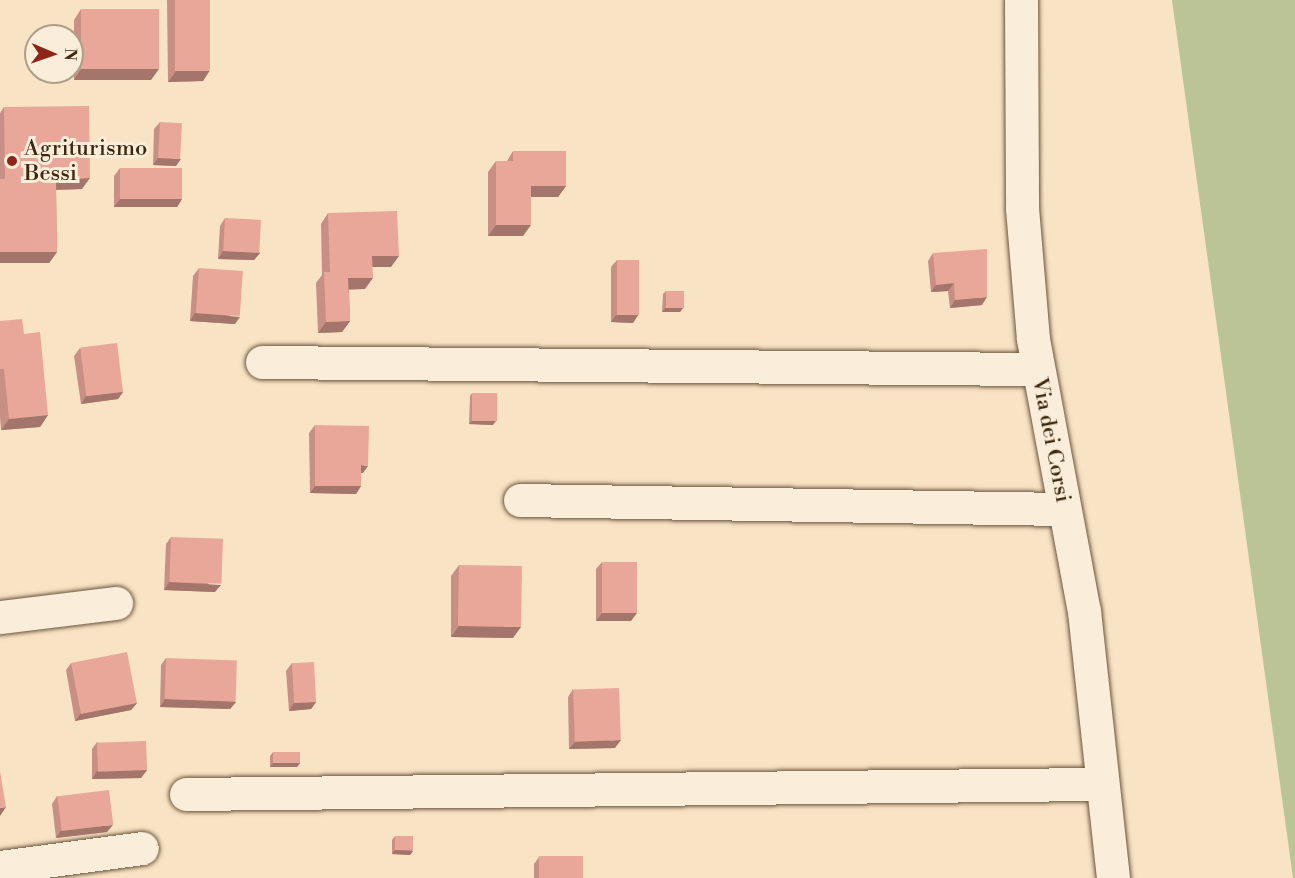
<!DOCTYPE html>
<html>
<head>
<meta charset="utf-8">
<style>
  body { margin:0 }
  #map { position:relative; width:1295px; height:878px; overflow:hidden; background:#f8e3c5; font-family:"Libre Bodoni",serif }
  div>[style] { position:absolute }
  .green>* { inset:0; background:#bbc496 }
  .roads { filter:drop-shadow(0 0 2px #6c563c) drop-shadow(0 0 2px #6c563c) }
  .minor>* { height:33px; margin:-16.5px; padding:0 16.5px; transform-origin:16.5px; border-radius:16.5px; background:#faedd9 }
  .wall>* { inset:0; background:#c89084 }
  .shaded-wall>* { inset:0; background:#a3756b }
  .building>* { inset:0; background:#e9a799; transform-origin:0 0 }
  .dots>* { width:16px; height:16px; translate:-50% -50%; box-sizing:border-box; border:3px solid #faedd9; border-radius:50% }
  span { translate:-50% -50%; white-space:nowrap; text-align:center; line-height:1.15; -webkit-text-stroke:6px #faedd9; paint-order:stroke }
  .poi-label { font-size:22px; color:#3d270f }
  .left { translate:0 -50%; text-align:left }
  .street-label { font-size:22px; color:#3d270f }
  .north { position:absolute; left:24px; top:24px; width:60px; height:60px; box-sizing:border-box; background:#faedd9; border:2px solid #ae9e88; border-radius:50%; rotate:92deg; font-size:16px; font-weight:700; line-height:24px; text-align:center; color:#3d270f }
  .north::after { content:''; display:block; margin:auto; width:21px; height:27px; background:#8f2418; clip-path:polygon(50% 0,100% 100%,50% 72%,0 100%) }
</style>
</head>
<body>
<div id="map">
  <div class="green">
    <i style="clip-path:polygon(1172px 0,1295px 0,1295px 878px,1293px 878px)"></i>
  </div>
  <div class="roads">
    <div class="minor">
      <i style="left:1021px;top:0;width:208px;rotate:89.7deg"></i>
      <i style="left:1022px;top:208px;width:131px;rotate:85.2deg"></i>
      <i style="left:1033px;top:339px;width:277px;rotate:79.4deg"></i>
      <i style="left:1084px;top:611px;width:269px;rotate:83.8deg"></i>
      <i style="left:262px;top:362px;width:775px;rotate:0.52deg"></i>
      <i style="left:520px;top:500px;width:544px;rotate:0.95deg"></i>
      <i style="left:0;top:617px;width:117px;rotate:-6.9deg"></i>
      <i style="left:186px;top:794px;width:916px;rotate:-0.63deg"></i>
      <i style="left:0;top:867px;width:143px;rotate:-7.6deg"></i>
    </div>
  </div>
  <div class="wall">
    <i style="clip-path:polygon(167px 0,210px 0,210px 70px,203px 81px,168px 82px)"></i>
    <i style="clip-path:polygon(81px 9px,151px 80px,74px 80px,74px 20px)"></i>
    <i style="clip-path:polygon(4px 107px,82px 189px,56px 190px,57px 252px,49px 263px,0 263px,0 113px)"></i>
    <i style="clip-path:polygon(160px 122px,176px 166px,153px 165px,154px 129px)"></i>
    <i style="clip-path:polygon(513px 151px,566px 186px,558px 197px,531px 197px,523px 236px,488px 236px,488px 172px,496px 161px,507px 161px)"></i>
    <i style="clip-path:polygon(120px 168px,182px 199px,177px 207px,114px 207px,114px 176px)"></i>
    <i style="clip-path:polygon(328px 213px,391px 267px,372px 267px,365px 289px,349px 289px,350px 321px,342px 332px,318px 333px,316px 283px,322px 275px,321px 224px)"></i>
    <i style="clip-path:polygon(225px 218px,260px 253px,254px 260px,218px 259px,220px 226px)"></i>
    <i style="clip-path:polygon(933px 253px,982px 305px,950px 308px,948px 291px,931px 292px,928px 261px)"></i>
    <i style="clip-path:polygon(617px 260px,638px 315px,633px 323px,611px 322px,611px 267px)"></i>
    <i style="clip-path:polygon(199px 268px,235px 324px,190px 321px,193px 276px)"></i>
    <i style="clip-path:polygon(666px 291px,683px 308px,680px 312px,662px 312px,663px 294px)"></i>
    <i style="clip-path:polygon(0 321px,24px 334px,48px 415px,40px 427px,1px 430px,0 417px)"></i>
    <i style="clip-path:polygon(80px 348px,123px 392px,118px 399px,81px 404px,74px 356px)"></i>
    <i style="clip-path:polygon(472px 393px,493px 425px,469px 424px,470px 396px)"></i>
    <i style="clip-path:polygon(315px 425px,363px 473px,361px 473px,361px 486px,356px 494px,310px 493px,309px 433px)"></i>
    <i style="clip-path:polygon(171px 537px,215px 592px,164px 590px,166px 544px)"></i>
    <i style="clip-path:polygon(602px 562px,631px 621px,596px 621px,596px 569px)"></i>
    <i style="clip-path:polygon(459px 565px,513px 638px,451px 637px,451px 576px)"></i>
    <i style="clip-path:polygon(166px 658px,236px 702px,230px 709px,160px 707px,161px 665px)"></i>
    <i style="clip-path:polygon(71px 663px,137px 703px,131px 710px,75px 721px,66px 670px)"></i>
    <i style="clip-path:polygon(292px 663px,316px 702px,311px 709px,289px 711px,286px 671px)"></i>
    <i style="clip-path:polygon(573px 689px,615px 748px,569px 749px,568px 697px)"></i>
    <i style="clip-path:polygon(97px 742px,147px 770px,141px 778px,92px 779px,92px 749px)"></i>
    <i style="clip-path:polygon(273px 752px,300px 763px,297px 767px,270px 767px,270px 756px)"></i>
    <i style="clip-path:polygon(57px 796px,107px 832px,56px 838px,52px 804px)"></i>
    <i style="clip-path:polygon(395px 836px,413px 851px,410px 855px,392px 854px,392px 840px)"></i>
    <i style="clip-path:polygon(539px 857px,583px 878px,534px 878px,534px 864px)"></i>
  </div>
  <div class="shaded-wall">
    <i style="clip-path:polygon(81px 69px,159px 69px,151px 80px,74px 80px)"></i>
    <i style="clip-path:polygon(210px 70px,203px 81px,168px 82px,176px 71px)"></i>
    <i style="clip-path:polygon(158px 158px,181px 159px,176px 166px,153px 165px)"></i>
    <i style="clip-path:polygon(90px 178px,82px 189px,48px 190px,56px 179px)"></i>
    <i style="clip-path:polygon(531px 186px,566px 186px,558px 197px,523px 197px)"></i>
    <i style="clip-path:polygon(120px 199px,182px 199px,177px 207px,114px 207px)"></i>
    <i style="clip-path:polygon(496px 225px,531px 225px,523px 236px,488px 236px)"></i>
    <i style="clip-path:polygon(223px 251px,260px 253px,254px 260px,218px 259px)"></i>
    <i style="clip-path:polygon(0 252px,57px 252px,49px 263px,0 263px)"></i>
    <i style="clip-path:polygon(372px 256px,399px 256px,391px 267px,364px 267px)"></i>
    <i style="clip-path:polygon(348px 278px,373px 278px,365px 289px,341px 290px)"></i>
    <i style="clip-path:polygon(954px 283px,948px 291px,931px 292px,936px 285px)"></i>
    <i style="clip-path:polygon(987px 297px,982px 305px,950px 308px,955px 300px)"></i>
    <i style="clip-path:polygon(665px 308px,683px 308px,680px 312px,662px 312px)"></i>
    <i style="clip-path:polygon(195px 313px,240px 317px,235px 324px,190px 321px)"></i>
    <i style="clip-path:polygon(616px 315px,638px 315px,633px 323px,611px 322px)"></i>
    <i style="clip-path:polygon(350px 321px,342px 332px,318px 333px,326px 322px)"></i>
    <i style="clip-path:polygon(123px 392px,118px 399px,81px 404px,86px 396px)"></i>
    <i style="clip-path:polygon(48px 415px,40px 427px,1px 430px,9px 419px)"></i>
    <i style="clip-path:polygon(472px 421px,496px 421px,493px 425px,469px 424px)"></i>
    <i style="clip-path:polygon(361px 465px,368px 466px,363px 473px,356px 473px)"></i>
    <i style="clip-path:polygon(315px 486px,361px 486px,356px 494px,310px 493px)"></i>
    <i style="clip-path:polygon(169px 582px,221px 585px,215px 592px,164px 590px)"></i>
    <i style="clip-path:polygon(602px 613px,637px 613px,631px 621px,596px 621px)"></i>
    <i style="clip-path:polygon(459px 626px,521px 627px,513px 638px,451px 637px)"></i>
    <i style="clip-path:polygon(165px 699px,236px 702px,230px 709px,160px 707px)"></i>
    <i style="clip-path:polygon(316px 702px,311px 709px,289px 711px,294px 703px)"></i>
    <i style="clip-path:polygon(137px 703px,131px 710px,75px 721px,81px 713px)"></i>
    <i style="clip-path:polygon(621px 740px,615px 748px,569px 749px,575px 742px)"></i>
    <i style="clip-path:polygon(273px 763px,300px 763px,297px 767px,270px 767px)"></i>
    <i style="clip-path:polygon(147px 770px,141px 778px,92px 779px,97px 771px)"></i>
    <i style="clip-path:polygon(6px 807px,0 816px,0 808px)"></i>
    <i style="clip-path:polygon(113px 825px,107px 832px,56px 838px,61px 830px)"></i>
    <i style="clip-path:polygon(395px 850px,413px 851px,410px 855px,392px 854px)"></i>
  </div>
  <div class="building">
    <i style="left:175px;top:0;width:35px;height:71px"></i>
    <i style="left:81px;top:9px;width:78px;height:60px"></i>
    <i style="clip-path:polygon(89px 106px,90px 178px,56px 179px,57px 252px,0 252px,0 179px,5px 179px,4px 107px)"></i>
    <i style="left:160px;top:122px;width:22px;height:36px;rotate:3deg"></i>
    <i style="clip-path:polygon(513px 151px,566px 151px,566px 186px,531px 186px,531px 225px,496px 225px,496px 161px,513px 161px)"></i>
    <i style="left:120px;top:168px;width:62px;height:31px"></i>
    <i style="clip-path:polygon(397px 211px,399px 256px,372px 256px,373px 278px,348px 278px,350px 321px,326px 322px,324px 272px,330px 272px,328px 213px)"></i>
    <i style="left:225px;top:218px;width:36px;height:33px;rotate:3deg"></i>
    <i style="clip-path:polygon(987px 249px,987px 297px,955px 300px,954px 283px,936px 285px,933px 253px)"></i>
    <i style="left:617px;top:260px;width:22px;height:55px"></i>
    <i style="left:199px;top:268px;width:44px;height:45px;rotate:4deg"></i>
    <i style="left:666px;top:291px;width:18px;height:17px"></i>
    <i style="clip-path:polygon(22px 319px,24px 334px,40px 332px,48px 415px,9px 419px,4px 369px,0 369px,0 321px)"></i>
    <i style="left:117px;top:343px;width:49px;height:37px;rotate:83deg"></i>
    <i style="left:472px;top:393px;width:25px;height:28px"></i>
    <i style="clip-path:polygon(315px 425px,369px 426px,368px 466px,361px 465px,361px 486px,315px 486px)"></i>
    <i style="left:171px;top:537px;width:52px;height:45px;rotate:2deg"></i>
    <i style="left:602px;top:562px;width:35px;height:51px"></i>
    <i style="left:459px;top:565px;width:63px;height:61px;rotate:1deg"></i>
    <i style="left:127px;top:652px;width:52px;height:57px;rotate:79deg"></i>
    <i style="left:166px;top:658px;width:71px;height:41px;rotate:2deg"></i>
    <i style="left:314px;top:662px;width:40px;height:22px;rotate:87deg"></i>
    <i style="left:619px;top:688px;width:52px;height:46px;rotate:88deg"></i>
    <i style="left:146px;top:741px;width:29px;height:49px;rotate:88deg"></i>
    <i style="left:273px;top:752px;width:27px;height:11px"></i>
    <i style="clip-path:polygon(0 771px,6px 807px,0 808px)"></i>
    <i style="left:109px;top:790px;width:35px;height:52px;rotate:83deg"></i>
    <i style="left:395px;top:836px;width:18px;height:14px"></i>
    <i style="left:583px;top:856px;width:22px;height:44px;rotate:90deg"></i>
  </div>
  <div class="dots">
    <i style="left:12px;top:161px;background:#8f2418"></i>
  </div>
  <div class="poi-label">
    <span class="left" style="left:24px;top:161px">Agriturismo<br>Bessi</span>
  </div>
  <div class="street-label">
    <span style="left:1051px;top:440px;rotate:79deg">Via dei Corsi</span>
  </div>
  <div class="north">N</div>
</div>
</body>
</html>
